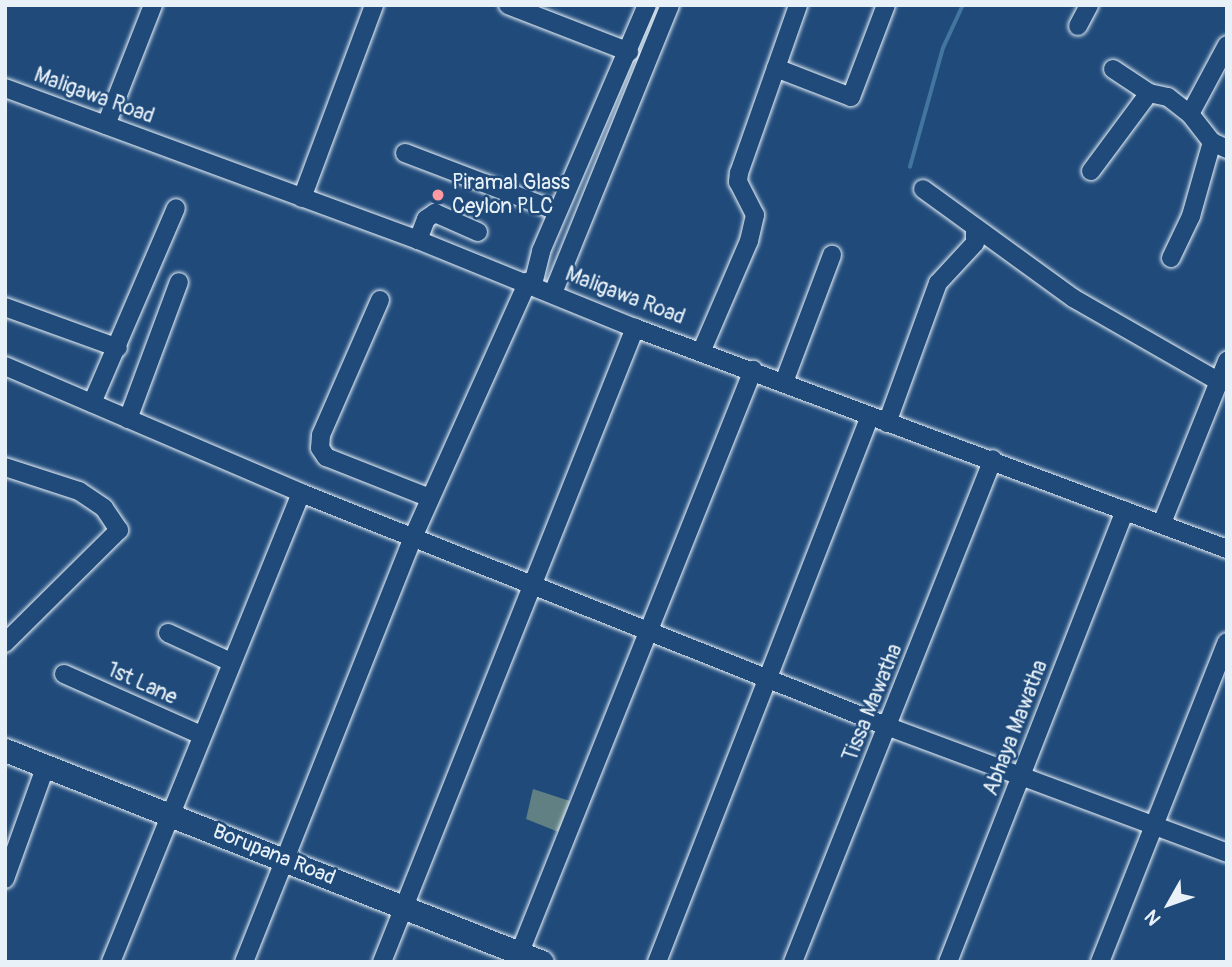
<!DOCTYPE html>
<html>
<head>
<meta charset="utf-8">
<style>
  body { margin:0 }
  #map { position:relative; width:1232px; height:967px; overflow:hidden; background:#1f4a7a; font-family:Pangolin,sans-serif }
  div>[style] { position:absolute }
  .green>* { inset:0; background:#608084 }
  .stream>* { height:3.5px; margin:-1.75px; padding:0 1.75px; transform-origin:1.75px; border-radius:1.75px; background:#42769f }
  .roads { filter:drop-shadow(0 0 2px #e8f1f8) drop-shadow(0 0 2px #e8f1f8) }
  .minor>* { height:18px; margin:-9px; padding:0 9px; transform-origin:9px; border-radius:9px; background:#1f4a7a }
  .major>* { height:23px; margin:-11.5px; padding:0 11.5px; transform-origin:11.5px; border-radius:11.5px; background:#1f4a7a }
  .dots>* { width:19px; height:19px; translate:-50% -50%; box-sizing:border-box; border:4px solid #1f4a7a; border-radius:50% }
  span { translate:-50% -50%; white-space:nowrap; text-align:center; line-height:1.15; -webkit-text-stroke:5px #1f4a7a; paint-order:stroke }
  .street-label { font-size:21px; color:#e8f1f8 }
  .poi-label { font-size:21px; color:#e8f1f8 }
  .left { translate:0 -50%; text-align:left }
  .frame { position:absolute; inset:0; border:7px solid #e8f1f8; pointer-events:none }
  .north { position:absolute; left:1134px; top:869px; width:70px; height:70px; -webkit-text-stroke:5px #1f4a7a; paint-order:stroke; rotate:230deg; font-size:19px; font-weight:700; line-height:28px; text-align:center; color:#e8f1f8 }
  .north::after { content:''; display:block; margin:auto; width:24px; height:32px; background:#e8f1f8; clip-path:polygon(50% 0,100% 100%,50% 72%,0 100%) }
</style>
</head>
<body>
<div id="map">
  <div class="green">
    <i style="clip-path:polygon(533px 789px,570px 801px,561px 833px,526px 819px)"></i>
  </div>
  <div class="stream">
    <i style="left:910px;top:167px;width:123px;rotate:-74.5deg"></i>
    <i style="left:943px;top:48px;width:47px;rotate:-65.1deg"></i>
  </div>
  <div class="roads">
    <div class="minor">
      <i style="left:508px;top:5px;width:130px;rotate:21.2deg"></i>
      <i style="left:1078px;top:26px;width:24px;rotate:-62deg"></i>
      <i style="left:1227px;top:45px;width:78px;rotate:118.2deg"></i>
      <i style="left:1190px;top:114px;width:36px;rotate:52deg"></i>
      <i style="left:1212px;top:142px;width:17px;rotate:25deg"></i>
      <i style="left:776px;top:68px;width:80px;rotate:21.1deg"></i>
      <i style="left:851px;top:97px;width:98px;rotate:-69.2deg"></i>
      <i style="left:1113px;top:69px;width:43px;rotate:33.7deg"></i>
      <i style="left:1149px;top:93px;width:19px;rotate:12deg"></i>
      <i style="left:1168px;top:97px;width:28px;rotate:38deg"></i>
      <i style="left:5px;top:88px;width:440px;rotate:20.2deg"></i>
      <i style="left:418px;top:240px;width:234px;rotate:22.1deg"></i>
      <i style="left:635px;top:328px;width:632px;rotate:20.47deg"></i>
      <i style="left:106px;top:125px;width:129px;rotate:-68.6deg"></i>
      <i style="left:405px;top:153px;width:163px;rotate:20.9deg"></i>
      <i style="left:1091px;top:171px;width:97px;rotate:-53.4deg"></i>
      <i style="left:923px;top:189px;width:185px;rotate:36deg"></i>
      <i style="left:1073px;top:298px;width:167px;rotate:29.8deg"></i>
      <i style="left:302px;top:198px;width:206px;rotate:-69.5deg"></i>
      <i style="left:418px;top:240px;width:22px;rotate:-69deg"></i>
      <i style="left:426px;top:219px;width:11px;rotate:-34deg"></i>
      <i style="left:435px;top:213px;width:47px;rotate:23.8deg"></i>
      <i style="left:1171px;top:258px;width:47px;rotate:-64.5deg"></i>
      <i style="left:1191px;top:216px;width:77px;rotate:-74.2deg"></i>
      <i style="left:533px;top:284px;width:34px;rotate:-76deg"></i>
      <i style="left:541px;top:251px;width:268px;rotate:-66.7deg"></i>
      <i style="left:553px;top:293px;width:311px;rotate:-67.9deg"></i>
      <i style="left:380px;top:300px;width:147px;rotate:113.6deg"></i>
      <i style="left:321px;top:435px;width:13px;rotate:94deg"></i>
      <i style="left:320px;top:448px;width:11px;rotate:56deg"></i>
      <i style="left:326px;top:457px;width:112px;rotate:21.5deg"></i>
      <i style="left:5px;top:307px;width:120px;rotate:19.9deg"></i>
      <i style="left:702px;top:350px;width:119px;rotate:-66.7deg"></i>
      <i style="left:749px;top:241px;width:27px;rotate:-77deg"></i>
      <i style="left:755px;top:215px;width:37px;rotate:-117deg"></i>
      <i style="left:738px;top:182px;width:9px;rotate:-84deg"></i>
      <i style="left:739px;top:173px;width:178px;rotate:-70.6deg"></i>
      <i style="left:5px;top:366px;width:322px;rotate:23.2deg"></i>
      <i style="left:301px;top:493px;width:633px;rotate:21.7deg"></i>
      <i style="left:889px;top:727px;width:361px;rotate:20.4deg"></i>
      <i style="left:784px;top:382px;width:136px;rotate:-69.3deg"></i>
      <i style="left:92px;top:403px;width:212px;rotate:-66.7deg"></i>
      <i style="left:128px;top:419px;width:146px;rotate:-69.6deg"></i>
      <i style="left:887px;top:423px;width:149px;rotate:-70deg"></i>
      <i style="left:938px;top:283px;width:54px;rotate:-47.2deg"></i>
      <i style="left:975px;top:243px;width:14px;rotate:-90deg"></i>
      <i style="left:5px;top:467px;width:78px;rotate:18deg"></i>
      <i style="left:79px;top:491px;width:30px;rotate:34deg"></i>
      <i style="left:104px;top:508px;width:27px;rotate:56deg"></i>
      <i style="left:119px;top:530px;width:161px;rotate:135.3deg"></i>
      <i style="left:1162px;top:523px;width:175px;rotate:-68.1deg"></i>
      <i style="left:168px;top:633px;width:69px;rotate:24.7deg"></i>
      <i style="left:64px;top:674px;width:150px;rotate:24deg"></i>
      <i style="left:5px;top:879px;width:121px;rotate:-70.2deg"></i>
      <i style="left:111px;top:962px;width:506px;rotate:-67.95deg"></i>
      <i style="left:244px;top:962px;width:460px;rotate:-68.3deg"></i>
      <i style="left:414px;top:535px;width:278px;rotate:-65.8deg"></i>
      <i style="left:382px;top:962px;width:683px;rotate:-68.25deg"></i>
      <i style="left:516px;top:962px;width:638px;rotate:-68.18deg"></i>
      <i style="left:657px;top:962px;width:586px;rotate:-68.69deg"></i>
      <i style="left:793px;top:962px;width:541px;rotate:-68.32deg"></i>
      <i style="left:948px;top:962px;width:485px;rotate:-68.6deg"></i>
      <i style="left:1100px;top:962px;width:344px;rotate:-68.4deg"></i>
    </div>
    <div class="major">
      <i style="left:5px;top:750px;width:577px;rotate:21.54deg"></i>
    </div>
  </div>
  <div class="dots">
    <i style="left:438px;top:195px;background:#ff9aa2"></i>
  </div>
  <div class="street-label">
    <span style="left:94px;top:96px;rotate:20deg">Maligawa Road</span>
    <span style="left:625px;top:296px;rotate:21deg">Maligawa Road</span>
    <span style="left:142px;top:684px;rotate:24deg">1st Lane</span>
    <span style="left:873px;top:703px;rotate:-68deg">Tissa Mawatha</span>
    <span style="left:1016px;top:728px;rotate:-69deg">Abhaya Mawatha</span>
    <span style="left:274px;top:855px;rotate:22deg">Borupana Road</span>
  </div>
  <div class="poi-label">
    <span class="left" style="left:452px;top:195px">Piramal Glass<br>Ceylon PLC</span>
  </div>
  <div class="frame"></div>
  <div class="north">N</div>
</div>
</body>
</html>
